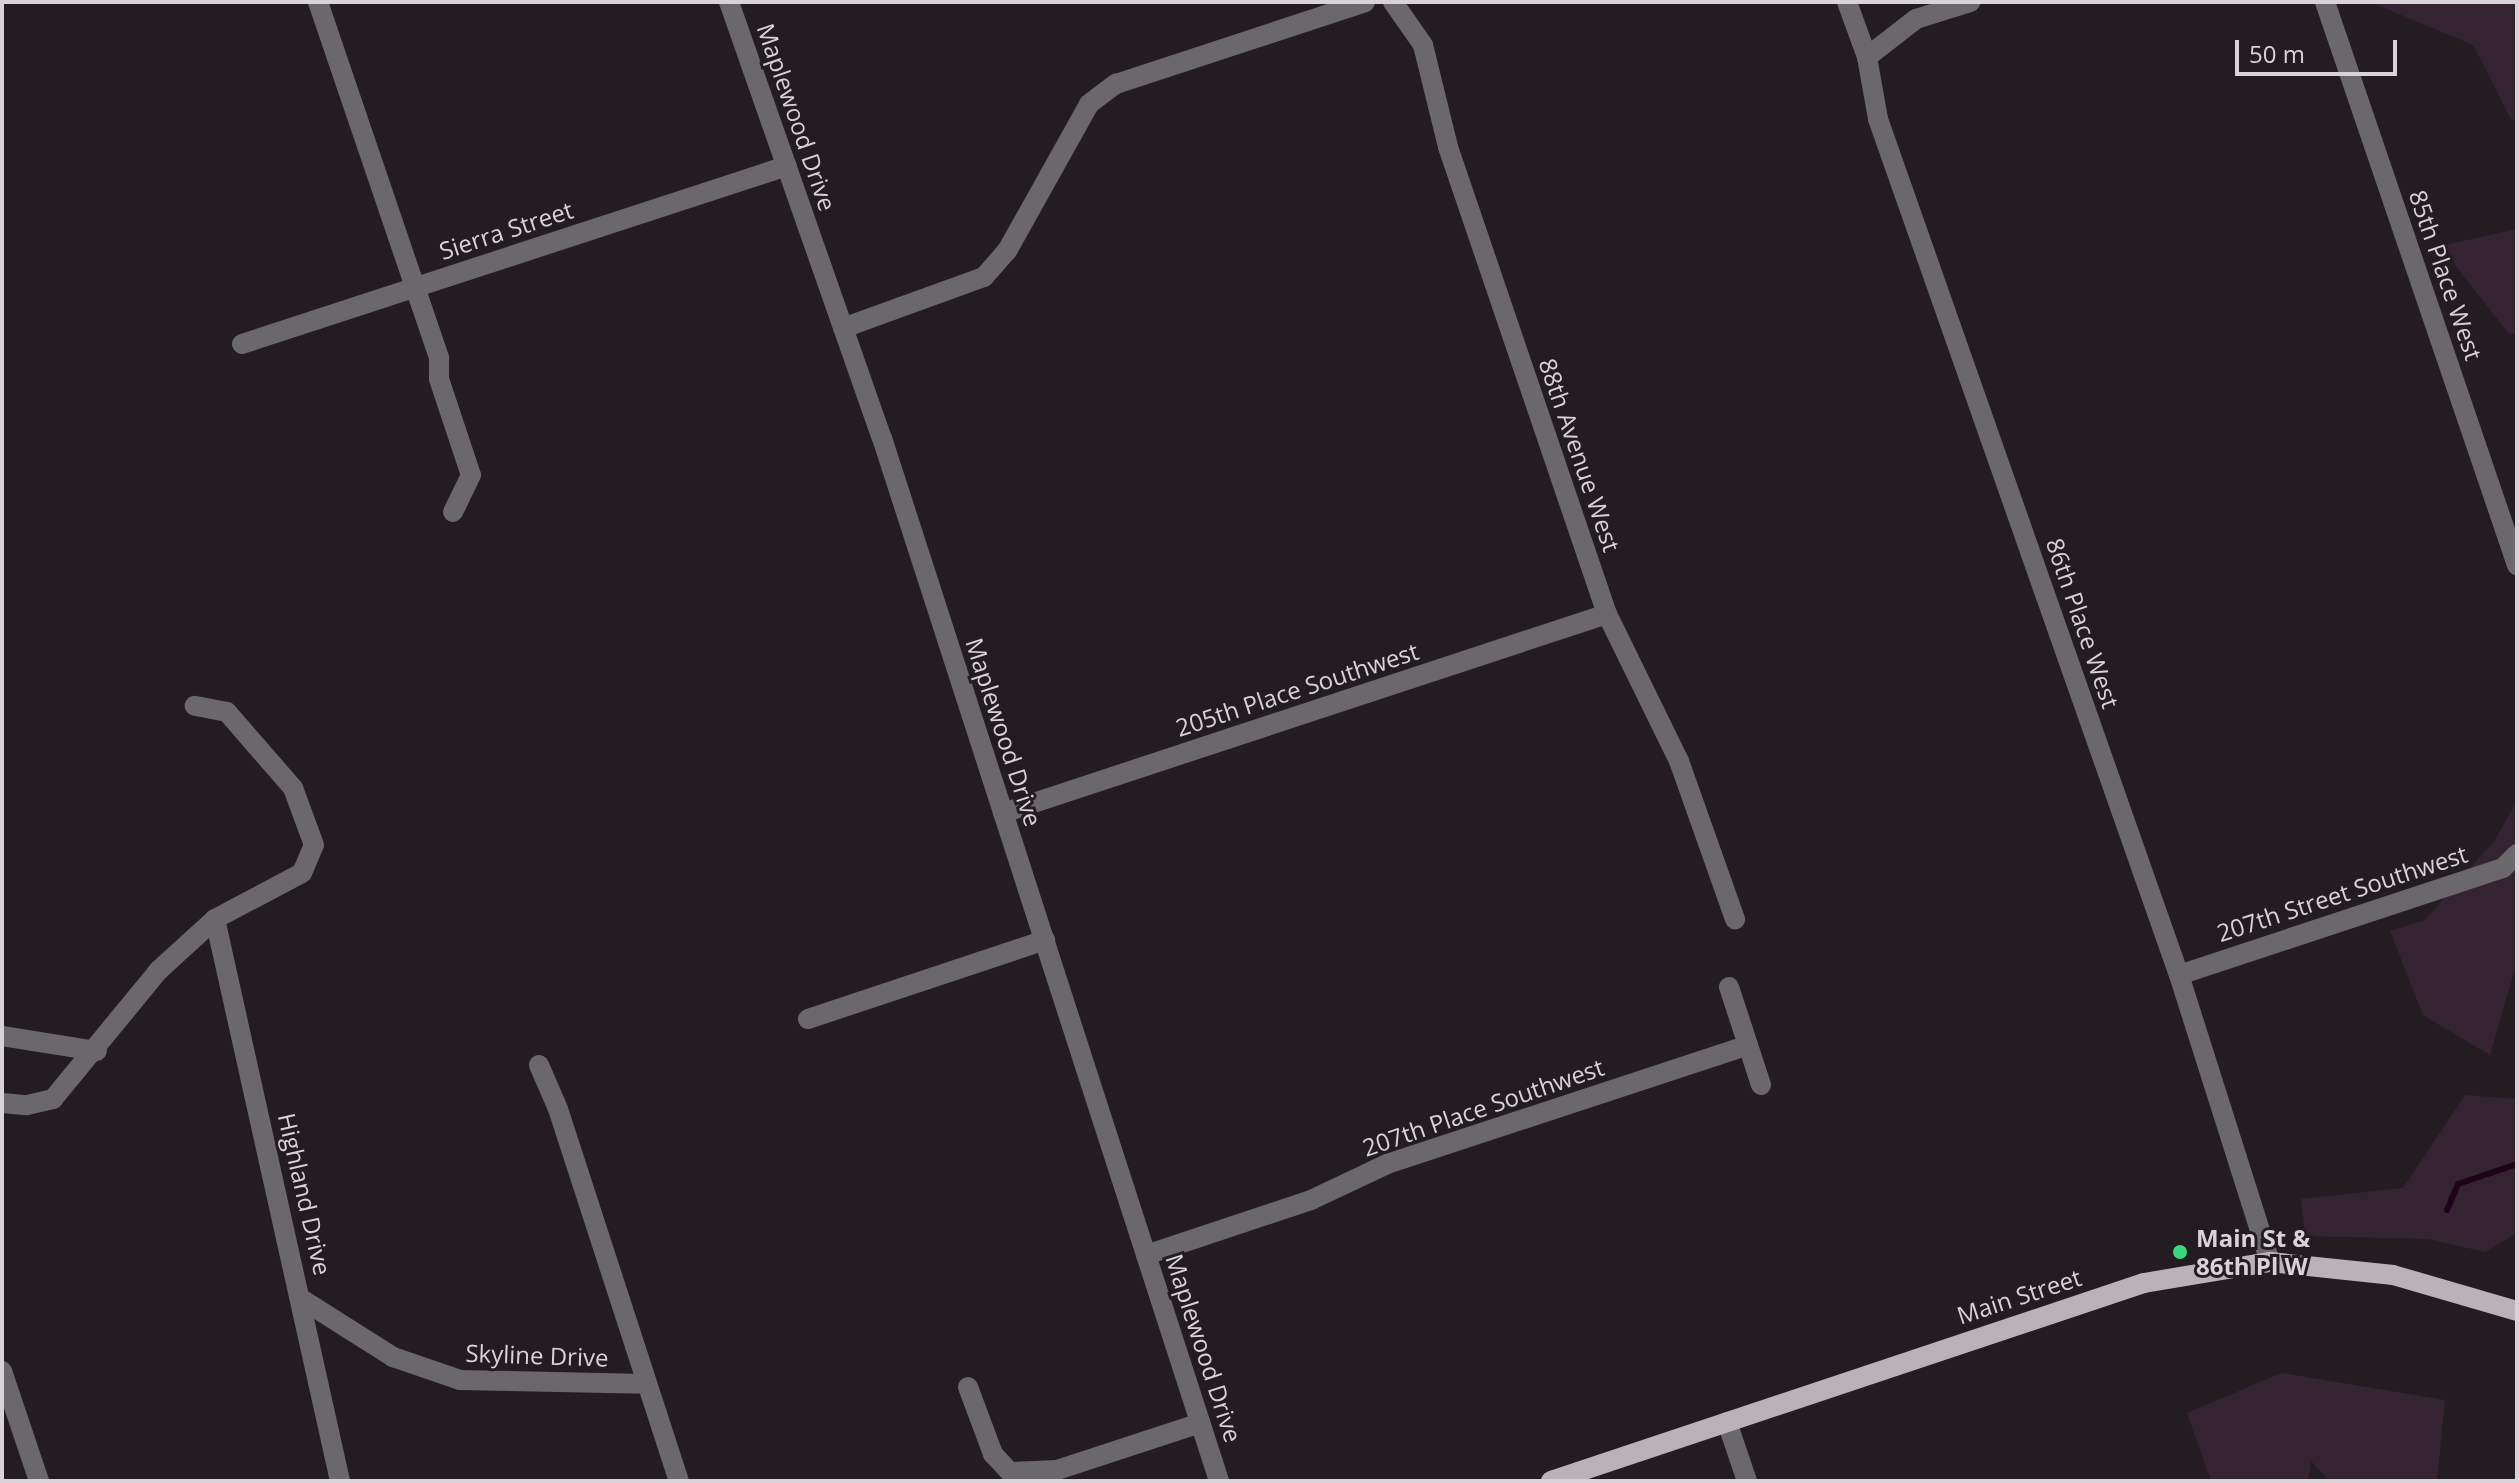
<!DOCTYPE html>
<html>
<head>
<meta charset="utf-8">
<style>
  body { margin:0 }
  #map { position:relative; width:2519px; height:1483px; overflow:hidden; background:#231d21; font-family:"Open Sans",sans-serif }
  div>[style] { position:absolute }
  .green>* { inset:0; background:#362332 }
  .stream>* { height:6px; margin:-3px; padding:0 3px; transform-origin:3px; border-radius:3px; background:#1e031a }
  .minor>* { height:20px; margin:-10px; padding:0 10px; transform-origin:10px; border-radius:10px; background:#6b686b }
  .major>* { height:20px; margin:-10px; padding:0 10px; transform-origin:10px; border-radius:10px; background:#b9b3b8 }
  .dots>* { width:22px; height:22px; translate:-50% -50%; box-sizing:border-box; border:4px solid #231d21; border-radius:50% }
  span { translate:-50% -50%; white-space:nowrap; text-align:center; line-height:1.15; -webkit-text-stroke:6px #231d21; paint-order:stroke }
  .street-label { font-size:24px; color:#d7d3d6 }
  .poi-label { font-size:24px; color:#d7d3d6; font-weight:700 }
  .left { translate:0 -50%; text-align:left }
  .frame { position:absolute; inset:0; border:4px solid #d7d3d6; pointer-events:none }
  .scale { position:absolute; left:2235px; top:40px; width:162px; height:36px; box-sizing:border-box; border:4px solid #d7d3d6; border-top:0; padding-left:10px; font-size:24px; line-height:28px; white-space:nowrap; color:#d7d3d6; -webkit-text-stroke:6px #231d21; paint-order:stroke }
</style>
</head>
<body>
<div id="map">
  <div class="green">
    <i style="clip-path:polygon(2370px 2px,2517px 2px,2517px 121px,2511px 119px,2473px 45px)"></i>
    <i style="clip-path:polygon(2517px 229px,2517px 333px,2509px 334px,2440px 246px)"></i>
    <i style="clip-path:polygon(2517px 801px,2517px 962px,2490px 1055px,2423px 1015px,2390px 931px,2425px 920px,2495px 840px)"></i>
    <i style="clip-path:polygon(2465px 1095px,2517px 1099px,2517px 1233px,2485px 1252px,2428px 1239px,2305px 1236px,2301px 1199px,2403px 1188px)"></i>
    <i style="clip-path:polygon(2281px 1373px,2445px 1400px,2437px 1481px,2330px 1481px,2311px 1461px,2308px 1481px,2211px 1481px,2187px 1413px)"></i>
  </div>
  <div class="stream">
    <i style="left:2447px;top:1210px;width:28px;rotate:-67deg"></i>
    <i style="left:2458px;top:1184px;width:62px;rotate:-18.7deg"></i>
  </div>
  <div class="minor">
    <i style="left:318px;top:2px;width:376px;rotate:71.2deg"></i>
    <i style="left:439px;top:358px;width:21px;rotate:90deg"></i>
    <i style="left:439px;top:379px;width:101px;rotate:71.6deg"></i>
    <i style="left:471px;top:475px;width:41px;rotate:115.9deg"></i>
    <i style="left:729px;top:2px;width:462px;rotate:70.7deg"></i>
    <i style="left:882px;top:438px;width:1096px;rotate:72.09deg"></i>
    <i style="left:1393px;top:2px;width:52px;rotate:55.1deg"></i>
    <i style="left:1423px;top:45px;width:105px;rotate:76.2deg"></i>
    <i style="left:1448px;top:147px;width:493px;rotate:71.2deg"></i>
    <i style="left:1607px;top:614px;width:164px;rotate:63.9deg"></i>
    <i style="left:1679px;top:761px;width:168px;rotate:70.5deg"></i>
    <i style="left:1847px;top:2px;width:59px;rotate:70deg"></i>
    <i style="left:1867px;top:57px;width:63px;rotate:79.9deg"></i>
    <i style="left:1878px;top:119px;width:907px;rotate:70.63deg"></i>
    <i style="left:2179px;top:975px;width:301px;rotate:72.4deg"></i>
    <i style="left:2325px;top:2px;width:595px;rotate:71.17deg"></i>
    <i style="left:1867px;top:57px;width:62px;rotate:-37.8deg"></i>
    <i style="left:1916px;top:19px;width:57px;rotate:-17.5deg"></i>
    <i style="left:843px;top:328px;width:150px;rotate:-19.9deg"></i>
    <i style="left:984px;top:277px;width:35px;rotate:-49deg"></i>
    <i style="left:1007px;top:251px;width:168px;rotate:-60.8deg"></i>
    <i style="left:1089px;top:104px;width:34px;rotate:-37deg"></i>
    <i style="left:1116px;top:84px;width:262px;rotate:-18.2deg"></i>
    <i style="left:242px;top:344px;width:573px;rotate:-18.09deg"></i>
    <i style="left:1003px;top:813px;width:636px;rotate:-18.24deg"></i>
    <i style="left:215px;top:919px;width:576px;rotate:77.46deg"></i>
    <i style="left:2179px;top:975px;width:341px;rotate:-18.3deg"></i>
    <i style="left:2503px;top:868px;width:20px;rotate:-45deg"></i>
    <i style="left:1729px;top:987px;width:103px;rotate:71.9deg"></i>
    <i style="left:808px;top:1019px;width:250px;rotate:-18.4deg"></i>
    <i style="left:2px;top:1036px;width:96px;rotate:9deg"></i>
    <i style="left:539px;top:1065px;width:48px;rotate:66.6deg"></i>
    <i style="left:558px;top:1109px;width:391px;rotate:72deg"></i>
    <i style="left:2px;top:1103px;width:25px;rotate:5deg"></i>
    <i style="left:27px;top:1105px;width:27px;rotate:-13deg"></i>
    <i style="left:53px;top:1099px;width:166px;rotate:-50.6deg"></i>
    <i style="left:158px;top:971px;width:77px;rotate:-42.4deg"></i>
    <i style="left:215px;top:919px;width:98px;rotate:-27.9deg"></i>
    <i style="left:302px;top:873px;width:30px;rotate:-67deg"></i>
    <i style="left:314px;top:845px;width:61px;rotate:-110.2deg"></i>
    <i style="left:293px;top:788px;width:101px;rotate:-131deg"></i>
    <i style="left:227px;top:712px;width:33px;rotate:-169deg"></i>
    <i style="left:1146px;top:1255px;width:174px;rotate:-18.4deg"></i>
    <i style="left:1311px;top:1200px;width:84px;rotate:-25.3deg"></i>
    <i style="left:1387px;top:1164px;width:380px;rotate:-18.2deg"></i>
    <i style="left:303px;top:1300px;width:107px;rotate:32.3deg"></i>
    <i style="left:393px;top:1357px;width:71px;rotate:18.9deg"></i>
    <i style="left:460px;top:1380px;width:185px;rotate:1.2deg"></i>
    <i style="left:2px;top:1371px;width:116px;rotate:71.4deg"></i>
    <i style="left:968px;top:1387px;width:72px;rotate:69.5deg"></i>
    <i style="left:993px;top:1454px;width:25px;rotate:47deg"></i>
    <i style="left:1010px;top:1472px;width:47px;rotate:-2.4deg"></i>
    <i style="left:1057px;top:1470px;width:151px;rotate:-18.1deg"></i>
    <i style="left:1727px;top:1422px;width:62px;rotate:71.3deg"></i>
  </div>
  <div class="major">
    <i style="left:1551px;top:1481px;width:625px;rotate:-18.46deg"></i>
    <i style="left:2144px;top:1283px;width:128px;rotate:-9.5deg"></i>
    <i style="left:2270px;top:1262px;width:124px;rotate:6deg"></i>
    <i style="left:2393px;top:1275px;width:129px;rotate:16.2deg"></i>
  </div>
  <div class="dots">
    <i style="left:2180px;top:1252px;background:#36d881"></i>
  </div>
  <div class="street-label">
    <span style="left:797px;top:117px;rotate:71deg">Maplewood Drive</span>
    <span style="left:506px;top:230px;rotate:-18deg">Sierra Street</span>
    <span style="left:2446px;top:275px;rotate:71deg">85th Place West</span>
    <span style="left:1580px;top:455px;rotate:71deg">88th Avenue West</span>
    <span style="left:2083px;top:623px;rotate:71deg">86th Place West</span>
    <span style="left:1297px;top:689px;rotate:-18deg">205th Place Southwest</span>
    <span style="left:1004px;top:732px;rotate:72deg">Maplewood Drive</span>
    <span style="left:2342px;top:893px;rotate:-18deg">207th Street Southwest</span>
    <span style="left:1483px;top:1107px;rotate:-19deg">207th Place Southwest</span>
    <span style="left:305px;top:1194px;rotate:77deg">Highland Drive</span>
    <span style="left:2019px;top:1296px;rotate:-18deg">Main Street</span>
    <span style="left:1204px;top:1348px;rotate:72deg">Maplewood Drive</span>
    <span style="left:537px;top:1355px;rotate:2deg">Skyline Drive</span>
  </div>
  <div class="poi-label">
    <span class="left" style="left:2196px;top:1252px">Main St &amp;<br>86th Pl W</span>
  </div>
  <div class="frame"></div>
  <div class="scale">50 m</div>
</div>
</body>
</html>
